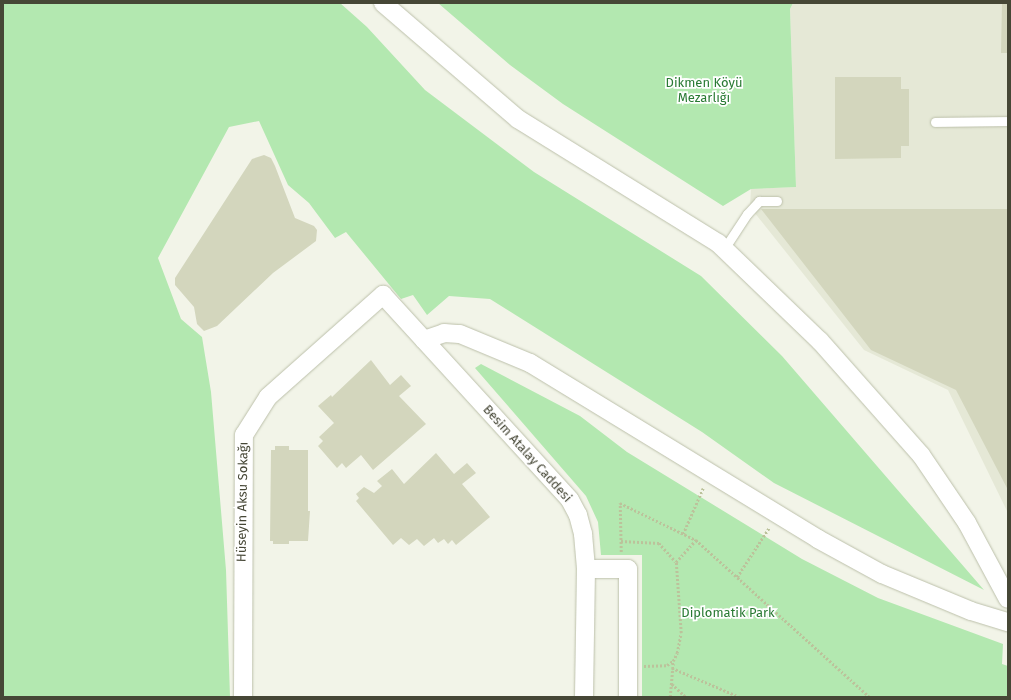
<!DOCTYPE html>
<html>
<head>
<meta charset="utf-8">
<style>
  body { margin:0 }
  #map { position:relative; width:1011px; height:700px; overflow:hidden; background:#f2f4e8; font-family:"Fira Sans",sans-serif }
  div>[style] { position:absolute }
  .residential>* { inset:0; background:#e5e8d6 }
  .green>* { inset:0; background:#b3e8b0 }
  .building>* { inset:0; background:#d3d6bd }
  .path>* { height:2.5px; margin-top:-1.25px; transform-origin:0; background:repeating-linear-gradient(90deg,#bcc29b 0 2px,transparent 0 4px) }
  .roads { filter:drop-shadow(0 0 1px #bcc0aa) drop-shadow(0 0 1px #bcc0aa) }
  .lane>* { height:9px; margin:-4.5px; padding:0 4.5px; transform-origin:4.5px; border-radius:4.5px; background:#fff }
  .street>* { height:18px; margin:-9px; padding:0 9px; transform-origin:9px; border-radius:9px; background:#fff }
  span { translate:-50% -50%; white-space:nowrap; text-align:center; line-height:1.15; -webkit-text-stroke:3.5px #fff; paint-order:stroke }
  .park-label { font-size:13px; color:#297a33 }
  .street-label { font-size:13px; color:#464736 }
  .frame { position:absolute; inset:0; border:4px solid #464736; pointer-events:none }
</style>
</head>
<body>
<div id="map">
  <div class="residential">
    <i style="clip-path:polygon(793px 3px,1008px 3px,1008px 513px,948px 390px,864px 350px,750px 207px,751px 189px,796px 187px,790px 9px)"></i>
  </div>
  <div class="green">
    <i style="clip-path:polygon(3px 3px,340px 3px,367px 27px,425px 90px,534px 172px,701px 276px,782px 356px,984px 590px,774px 483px,702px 432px,490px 299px,449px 296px,427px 315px,413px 295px,401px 299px,346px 232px,335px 238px,309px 203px,288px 185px,259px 121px,229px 127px,158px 258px,181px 319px,202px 337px,211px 392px,226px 570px,230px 697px,3px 697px)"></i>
    <i style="clip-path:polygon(438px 3px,793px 3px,790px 9px,796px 187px,751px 189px,723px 206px,563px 104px,510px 65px)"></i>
    <i style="clip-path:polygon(481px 364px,580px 416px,627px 452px,802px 559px,878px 598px,1003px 644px,1002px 664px,1008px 666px,1008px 697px,642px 697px,642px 555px,601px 555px,598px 522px,586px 496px,475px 368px)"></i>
  </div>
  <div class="building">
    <i style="clip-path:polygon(1002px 3px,1008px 3px,1008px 53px,1001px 53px)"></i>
    <i style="clip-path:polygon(835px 77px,901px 77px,901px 89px,909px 89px,909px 146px,901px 146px,901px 158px,835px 159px)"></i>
    <i style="clip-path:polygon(264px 155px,271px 158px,275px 166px,295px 218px,314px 226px,317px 230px,316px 241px,273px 273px,217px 326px,204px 331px,197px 324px,194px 307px,175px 285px,175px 278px,252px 159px)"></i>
    <i style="clip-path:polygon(761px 209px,1008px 209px,1008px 490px,956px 390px,871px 350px)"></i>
    <i style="clip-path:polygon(371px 360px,390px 385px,401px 375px,411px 386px,399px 396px,426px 424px,373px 470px,361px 455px,346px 468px,342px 463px,337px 468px,318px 446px,323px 441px,319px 437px,334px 423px,318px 406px,331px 395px,332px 397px)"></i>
    <i style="clip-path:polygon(275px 446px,289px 446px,289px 450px,308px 450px,308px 511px,310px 511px,308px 541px,289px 541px,289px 544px,273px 544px,273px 541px,270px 541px,271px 450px,275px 450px)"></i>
    <i style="clip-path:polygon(436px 453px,454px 474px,467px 463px,476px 473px,462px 484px,490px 517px,456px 545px,452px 540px,448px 544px,444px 539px,438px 543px,434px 538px,424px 546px,417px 539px,409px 545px,401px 538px,393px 545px,356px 501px,359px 498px,356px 494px,364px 487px,374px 493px,382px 486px,377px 481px,392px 469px,404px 484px)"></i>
  </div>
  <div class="path">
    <i style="left:683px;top:534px;width:50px;rotate:-66.5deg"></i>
    <i style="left:621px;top:541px;width:38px;rotate:3deg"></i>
    <i style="left:659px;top:543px;width:25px;rotate:48deg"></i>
    <i style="left:621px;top:552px;width:49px;rotate:-91.2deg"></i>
    <i style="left:620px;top:503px;width:85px;rotate:26deg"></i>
    <i style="left:696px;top:540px;width:234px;rotate:42.1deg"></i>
    <i style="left:737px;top:577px;width:59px;rotate:-56.9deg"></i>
    <i style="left:644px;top:666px;width:23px;rotate:-2deg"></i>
    <i style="left:667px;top:665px;width:7px;rotate:-34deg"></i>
    <i style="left:673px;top:661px;width:9px;rotate:-63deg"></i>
    <i style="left:677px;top:653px;width:20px;rotate:-79deg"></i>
    <i style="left:681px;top:633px;width:71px;rotate:-94deg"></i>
    <i style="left:676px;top:562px;width:30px;rotate:-48deg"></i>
    <i style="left:672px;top:668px;width:74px;rotate:23.1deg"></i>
    <i style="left:672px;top:684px;width:19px;rotate:43deg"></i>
    <i style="left:670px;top:697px;width:35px;rotate:-85deg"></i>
  </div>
  <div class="roads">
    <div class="lane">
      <i style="left:935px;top:122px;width:73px;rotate:-0.8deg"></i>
      <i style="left:724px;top:249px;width:42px;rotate:-56.7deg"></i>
      <i style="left:747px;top:214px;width:18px;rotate:-47deg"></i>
      <i style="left:759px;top:201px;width:18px"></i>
    </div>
    <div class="street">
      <i style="left:383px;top:3px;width:178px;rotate:40.7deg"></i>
      <i style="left:518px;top:119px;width:235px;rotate:31.8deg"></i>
      <i style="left:718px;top:243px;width:141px;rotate:43.9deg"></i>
      <i style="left:820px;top:341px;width:152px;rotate:48.5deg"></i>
      <i style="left:921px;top:455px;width:82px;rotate:55.9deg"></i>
      <i style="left:967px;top:523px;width:86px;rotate:61.7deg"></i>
      <i style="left:424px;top:340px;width:21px;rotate:-19deg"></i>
      <i style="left:444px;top:333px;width:16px;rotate:4deg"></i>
      <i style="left:460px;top:334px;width:76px;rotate:22.5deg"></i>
      <i style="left:530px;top:363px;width:338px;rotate:31.4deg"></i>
      <i style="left:818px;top:539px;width:73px;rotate:28.7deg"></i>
      <i style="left:882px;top:574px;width:96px;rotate:22.6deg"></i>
      <i style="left:971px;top:611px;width:39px;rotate:17deg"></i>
      <i style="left:586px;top:569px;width:42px"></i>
      <i style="left:628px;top:569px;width:128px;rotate:90deg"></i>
      <i style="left:243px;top:697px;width:262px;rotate:-89.8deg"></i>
      <i style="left:244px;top:435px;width:45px;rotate:-57.7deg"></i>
      <i style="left:268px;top:397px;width:154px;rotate:-41.6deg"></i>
      <i style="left:383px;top:295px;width:277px;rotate:47.6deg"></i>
      <i style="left:570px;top:500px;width:17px;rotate:62deg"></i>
      <i style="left:578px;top:515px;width:20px;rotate:75deg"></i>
      <i style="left:583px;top:534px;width:35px;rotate:85deg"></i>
      <i style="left:586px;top:569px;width:128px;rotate:90.9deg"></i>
    </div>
  </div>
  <div class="park-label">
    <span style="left:704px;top:91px">Dikmen Köyü<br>Mezarlığı</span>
    <span style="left:728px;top:613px">Diplomatik Park</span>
  </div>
  <div class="street-label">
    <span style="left:527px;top:454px;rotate:48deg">Besim Atalay Caddesi</span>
    <span style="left:243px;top:502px;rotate:-89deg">Hüseyin Aksu Sokağı</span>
  </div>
  <div class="frame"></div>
</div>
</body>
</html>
